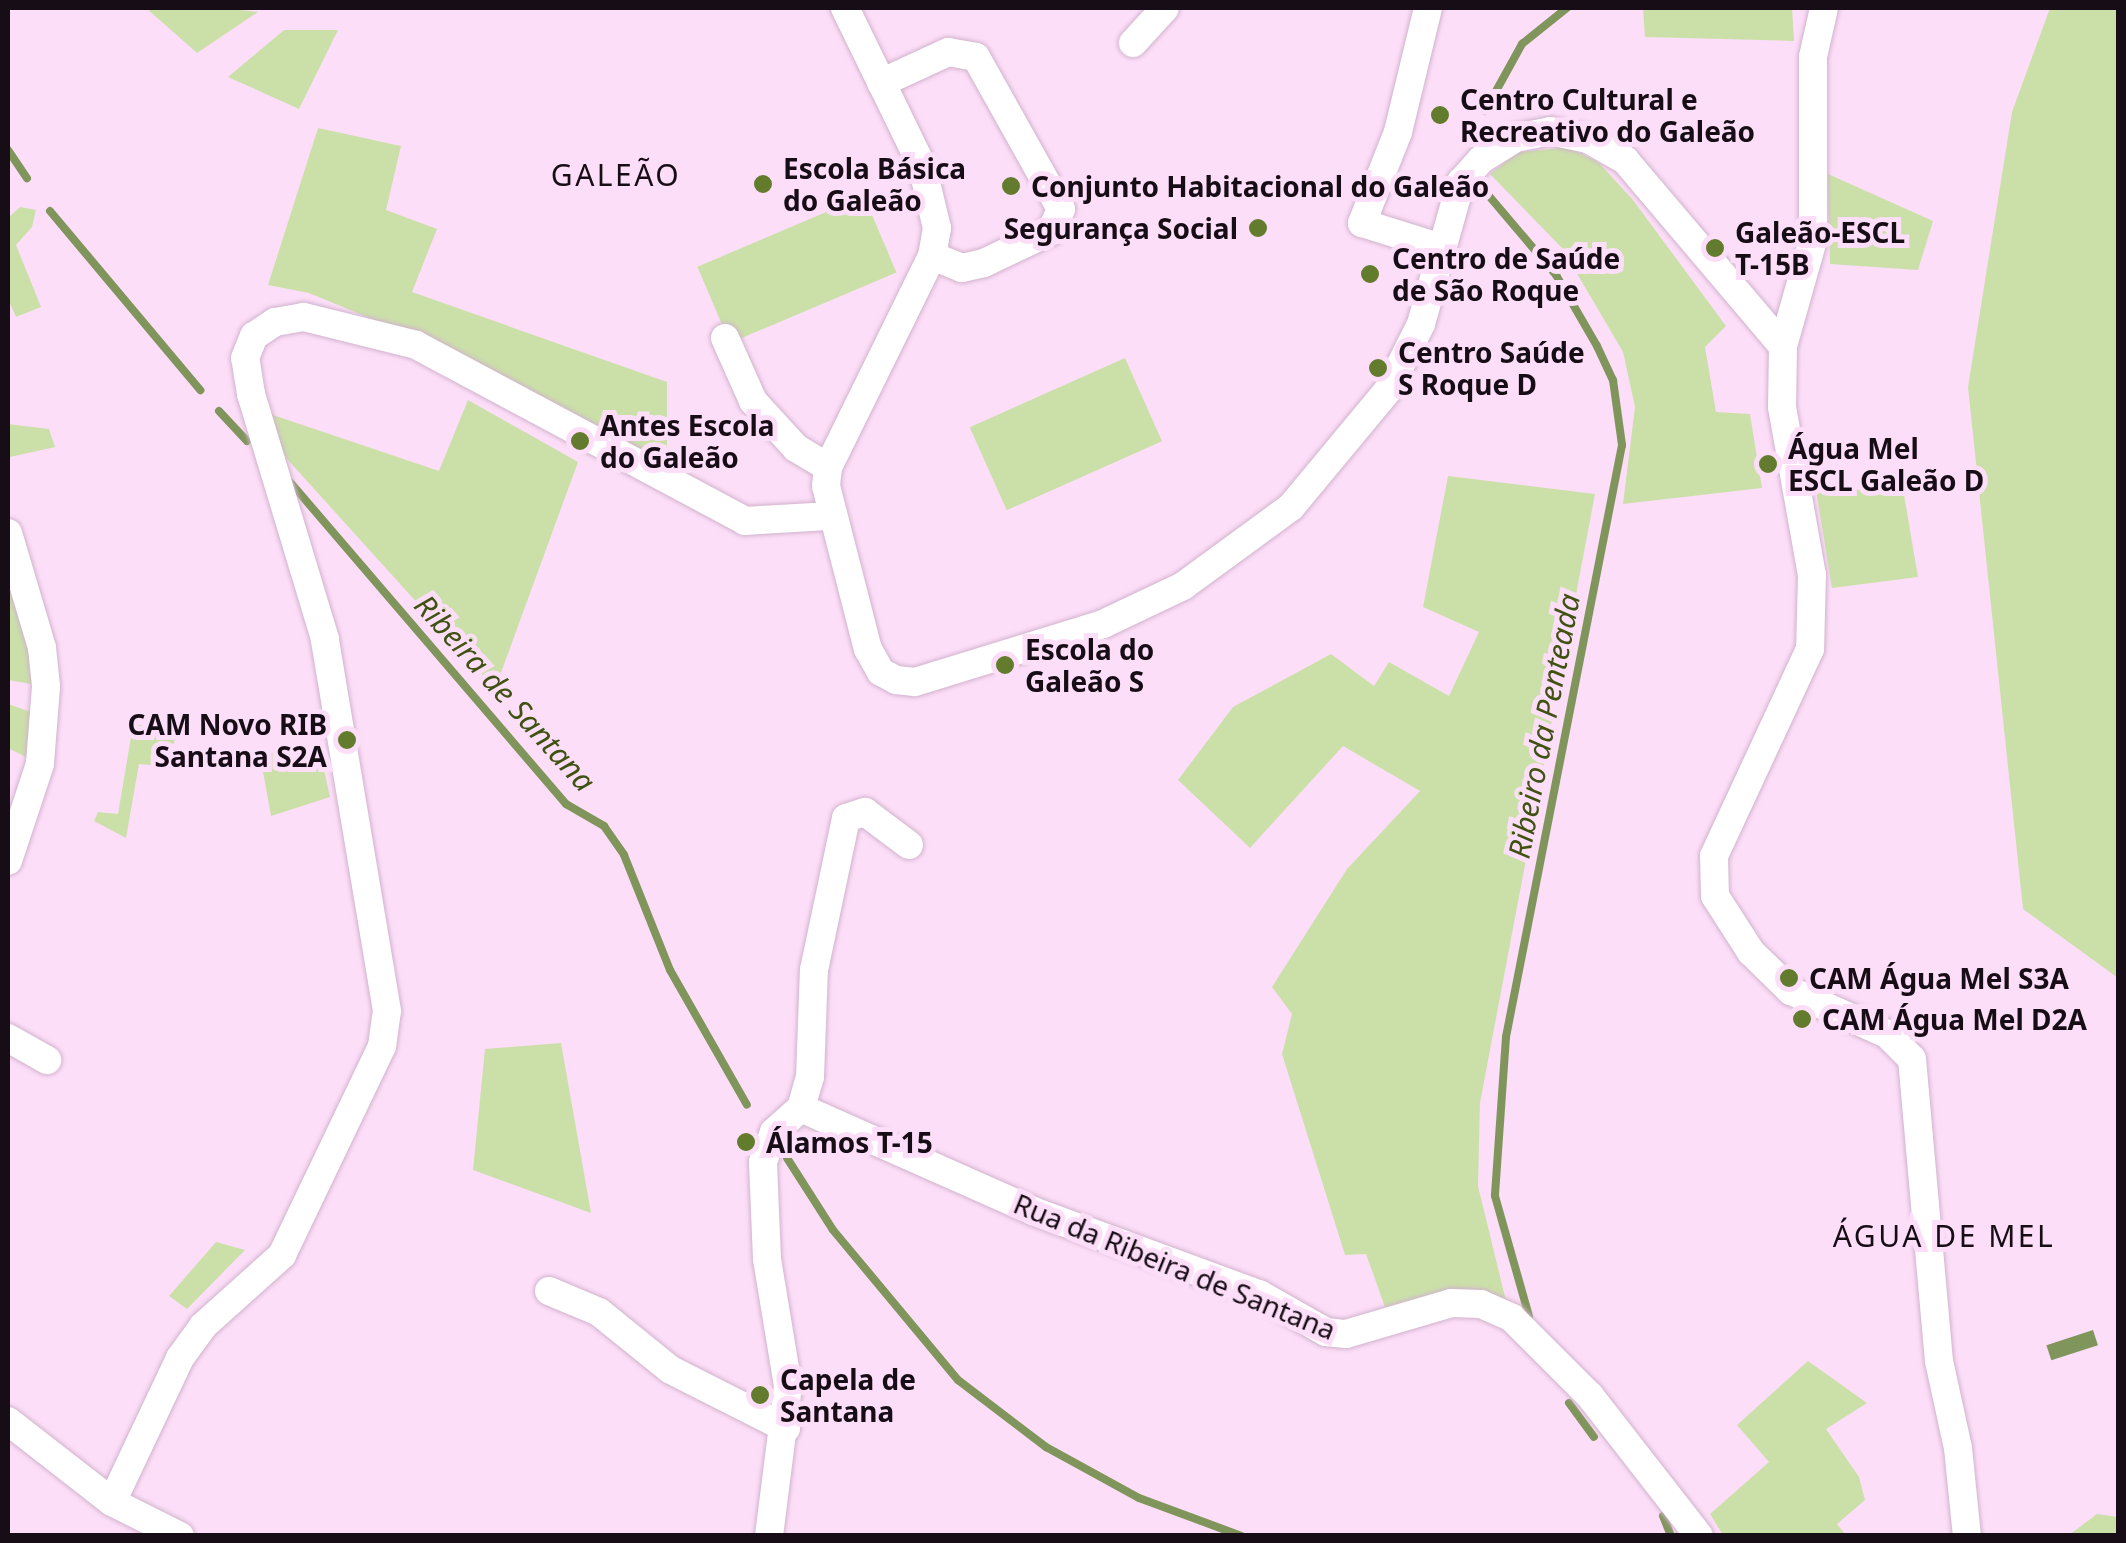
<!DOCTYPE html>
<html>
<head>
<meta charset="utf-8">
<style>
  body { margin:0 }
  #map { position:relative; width:2126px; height:1543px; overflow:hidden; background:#fddef8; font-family:"Noto Sans",sans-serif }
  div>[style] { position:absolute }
  .green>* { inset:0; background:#cbe0a9; transform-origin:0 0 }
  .water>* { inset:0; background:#80955c; transform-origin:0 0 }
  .stream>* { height:8px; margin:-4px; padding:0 4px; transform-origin:4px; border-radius:4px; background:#80955c }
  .roads { filter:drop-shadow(0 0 2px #d1b3cd) drop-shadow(0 0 2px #d1b3cd) }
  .minor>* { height:28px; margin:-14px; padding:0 14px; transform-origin:14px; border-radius:14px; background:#fff }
  .dots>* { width:28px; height:28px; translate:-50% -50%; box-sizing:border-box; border:5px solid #fddef8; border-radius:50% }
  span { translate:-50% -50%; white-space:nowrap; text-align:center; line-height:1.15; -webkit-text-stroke:10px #fddef8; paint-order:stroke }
  .poi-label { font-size:28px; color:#170d16; font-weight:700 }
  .left { translate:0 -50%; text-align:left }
  .right { translate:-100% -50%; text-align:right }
  .street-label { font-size:28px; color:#170d16 }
  .neighbourhood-label { font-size:30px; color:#170d16; letter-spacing:2.5px }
  .water-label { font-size:30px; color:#3f5212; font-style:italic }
  .frame { position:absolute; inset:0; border:10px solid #170d16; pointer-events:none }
</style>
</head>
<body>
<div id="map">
  <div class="green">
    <i style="clip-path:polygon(146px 8px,222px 8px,258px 12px,197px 53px)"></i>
    <i style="clip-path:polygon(1643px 8px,1792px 8px,1794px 41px,1645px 37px)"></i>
    <i style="clip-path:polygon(2050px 8px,2118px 8px,2118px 978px,2023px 909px,1968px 387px,2012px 112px)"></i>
    <i style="clip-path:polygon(284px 30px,338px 30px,299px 109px,228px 77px)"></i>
    <i style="clip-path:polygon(318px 128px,401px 146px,386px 210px,437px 229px,412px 292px,667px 382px,667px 466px,396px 329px,309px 293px,268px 285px)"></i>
    <i style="clip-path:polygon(1569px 147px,1599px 163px,1633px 200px,1726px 326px,1705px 347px,1716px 412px,1750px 414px,1762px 488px,1623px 504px,1635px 407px,1623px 352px,1562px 248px,1490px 174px,1518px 152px)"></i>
    <i style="clip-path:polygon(1828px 174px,1933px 221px,1918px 270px,1830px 264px)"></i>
    <i style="left:864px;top:196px;width:83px;height:181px;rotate:67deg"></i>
    <i style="clip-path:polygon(20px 207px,36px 210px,32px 227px,16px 245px,41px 307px,16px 317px,8px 299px,8px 218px)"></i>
    <i style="left:1125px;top:358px;width:91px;height:170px;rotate:66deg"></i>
    <i style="clip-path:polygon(468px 400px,578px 462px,495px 689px,278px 449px,267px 413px,439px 471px)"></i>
    <i style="clip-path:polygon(8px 424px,49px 429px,55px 447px,10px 457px)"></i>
    <i style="clip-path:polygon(1448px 476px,1595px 494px,1480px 1103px,1478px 1186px,1507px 1305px,1447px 1291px,1385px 1307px,1366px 1254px,1345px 1255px,1282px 1054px,1292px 1014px,1272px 987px,1347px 869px,1420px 791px,1343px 746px,1250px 848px,1178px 780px,1233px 707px,1331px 654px,1374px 686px,1389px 662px,1449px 696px,1479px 632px,1423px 607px)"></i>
    <i style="clip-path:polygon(1903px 489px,1918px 577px,1832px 588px,1816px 490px)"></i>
    <i style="clip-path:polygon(8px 575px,14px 591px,37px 685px,8px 680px)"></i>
    <i style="clip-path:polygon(8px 704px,40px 715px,34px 761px,8px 748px)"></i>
    <i style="clip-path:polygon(133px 725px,175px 725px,173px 767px,139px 764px,126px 838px,94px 821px,98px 812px,118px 814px)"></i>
    <i style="clip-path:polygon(319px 747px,330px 797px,271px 816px,260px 755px)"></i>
    <i style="clip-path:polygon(561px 1043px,591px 1213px,473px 1170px,485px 1049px)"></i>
    <i style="clip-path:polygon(216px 1242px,245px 1250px,187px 1309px,169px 1296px)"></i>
    <i style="clip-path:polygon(1808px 1361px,1867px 1403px,1826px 1429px,1859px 1477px,1865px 1500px,1837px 1524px,1846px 1535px,1723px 1535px,1710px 1514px,1769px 1462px,1737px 1425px)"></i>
    <i style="clip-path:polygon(2097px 1514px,2118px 1517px,2118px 1535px,2069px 1535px)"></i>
  </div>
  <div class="water">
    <i style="left:2093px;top:1330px;width:16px;height:49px;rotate:72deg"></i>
  </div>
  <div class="stream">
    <i style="left:1485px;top:111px;width:77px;rotate:-61.1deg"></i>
    <i style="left:1522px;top:44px;width:58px;rotate:-38.7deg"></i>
    <i style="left:8px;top:150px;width:34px;rotate:56deg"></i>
    <i style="left:1478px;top:183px;width:121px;rotate:49.7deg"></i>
    <i style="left:1556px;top:275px;width:82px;rotate:60deg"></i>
    <i style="left:1597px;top:346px;width:38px;rotate:65deg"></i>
    <i style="left:1613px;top:380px;width:66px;rotate:82.1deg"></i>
    <i style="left:1622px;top:445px;width:603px;rotate:101.09deg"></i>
    <i style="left:1506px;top:1037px;width:159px;rotate:94deg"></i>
    <i style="left:1495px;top:1196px;width:125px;rotate:74.2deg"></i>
    <i style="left:50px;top:211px;width:234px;rotate:50deg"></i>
    <i style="left:219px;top:411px;width:41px;rotate:47deg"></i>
    <i style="left:290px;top:482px;width:424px;rotate:49.4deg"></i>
    <i style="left:566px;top:804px;width:44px;rotate:30.1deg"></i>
    <i style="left:604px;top:826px;width:35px;rotate:55deg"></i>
    <i style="left:624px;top:855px;width:124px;rotate:68.2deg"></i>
    <i style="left:670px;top:970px;width:155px;rotate:60.3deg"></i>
    <i style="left:787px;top:1158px;width:85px;rotate:57.4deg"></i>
    <i style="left:833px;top:1230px;width:195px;rotate:50.2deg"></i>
    <i style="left:958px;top:1380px;width:111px;rotate:37.3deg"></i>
    <i style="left:1046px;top:1447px;width:106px;rotate:28.7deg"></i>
    <i style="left:1139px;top:1498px;width:110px;rotate:20.3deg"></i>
    <i style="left:1569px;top:1403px;width:42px;rotate:53.7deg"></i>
    <i style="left:1663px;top:1516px;width:22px;rotate:68deg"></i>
  </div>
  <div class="roads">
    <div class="minor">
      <i style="left:845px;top:8px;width:176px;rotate:64deg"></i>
      <i style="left:922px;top:166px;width:64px;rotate:76.4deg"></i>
      <i style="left:937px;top:228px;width:28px;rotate:100deg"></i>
      <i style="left:932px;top:256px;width:235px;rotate:116.2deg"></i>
      <i style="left:828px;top:467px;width:19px;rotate:96deg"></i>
      <i style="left:826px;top:486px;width:168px;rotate:75.6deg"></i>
      <i style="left:868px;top:649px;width:26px;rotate:61deg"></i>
      <i style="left:881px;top:672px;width:17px;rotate:28deg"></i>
      <i style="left:896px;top:680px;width:19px;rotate:6deg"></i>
      <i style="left:915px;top:682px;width:197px;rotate:-17.1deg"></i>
      <i style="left:1103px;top:624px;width:89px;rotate:-25.4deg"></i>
      <i style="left:1183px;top:586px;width:134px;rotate:-36.2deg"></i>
      <i style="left:1291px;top:507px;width:152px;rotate:-50.3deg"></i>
      <i style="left:1388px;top:390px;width:74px;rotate:-63.4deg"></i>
      <i style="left:1421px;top:324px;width:148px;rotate:-74.3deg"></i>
      <i style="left:1461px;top:182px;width:31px;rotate:-48deg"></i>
      <i style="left:1482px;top:159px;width:39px;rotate:-32deg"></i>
      <i style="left:1515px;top:138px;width:36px;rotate:-11deg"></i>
      <i style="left:1550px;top:131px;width:39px;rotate:12deg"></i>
      <i style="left:1588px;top:139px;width:43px;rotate:29.6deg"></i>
      <i style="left:1625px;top:160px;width:244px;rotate:49.7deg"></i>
      <i style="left:1428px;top:8px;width:128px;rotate:103.6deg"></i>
      <i style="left:1398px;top:132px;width:98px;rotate:111.6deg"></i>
      <i style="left:1362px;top:223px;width:84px;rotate:17.4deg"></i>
      <i style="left:1824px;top:8px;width:50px;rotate:102.7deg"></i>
      <i style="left:1813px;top:57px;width:183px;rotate:90deg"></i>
      <i style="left:1813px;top:240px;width:110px;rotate:105.8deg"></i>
      <i style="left:1783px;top:346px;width:61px;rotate:90.9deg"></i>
      <i style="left:1782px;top:407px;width:171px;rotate:79.9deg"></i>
      <i style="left:1812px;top:575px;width:74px;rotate:91.5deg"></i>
      <i style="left:1810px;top:649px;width:228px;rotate:114.9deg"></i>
      <i style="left:1714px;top:856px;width:40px;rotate:88.6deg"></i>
      <i style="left:1715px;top:896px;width:67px;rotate:57.3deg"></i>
      <i style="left:1751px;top:952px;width:56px;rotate:44.3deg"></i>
      <i style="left:1791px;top:991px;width:105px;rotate:24.1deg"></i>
      <i style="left:1887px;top:1034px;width:35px;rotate:45deg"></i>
      <i style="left:1912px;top:1059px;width:303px;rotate:84.9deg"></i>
      <i style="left:1939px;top:1361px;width:89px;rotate:77.7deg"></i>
      <i style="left:1958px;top:1448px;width:88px;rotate:84.2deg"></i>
      <i style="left:1133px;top:43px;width:47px;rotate:-47.6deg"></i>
      <i style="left:881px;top:83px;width:74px;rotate:-24.8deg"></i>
      <i style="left:948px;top:52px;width:28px;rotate:10deg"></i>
      <i style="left:976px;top:57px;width:174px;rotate:60.8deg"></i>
      <i style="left:1061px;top:209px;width:24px;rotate:114deg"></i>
      <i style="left:1051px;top:231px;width:74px;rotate:154.5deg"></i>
      <i style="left:984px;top:263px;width:23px;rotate:167deg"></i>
      <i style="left:962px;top:268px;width:32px;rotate:-158deg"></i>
      <i style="left:725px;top:338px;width:69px;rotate:66deg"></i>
      <i style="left:753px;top:401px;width:64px;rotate:47.5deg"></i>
      <i style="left:796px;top:448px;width:37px;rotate:31deg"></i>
      <i style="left:8px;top:533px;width:120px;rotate:73.5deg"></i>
      <i style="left:42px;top:648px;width:39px;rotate:84deg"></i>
      <i style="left:46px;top:687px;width:77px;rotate:94.5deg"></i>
      <i style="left:40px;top:764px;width:102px;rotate:108.3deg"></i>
      <i style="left:8px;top:1038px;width:45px;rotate:29.4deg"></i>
      <i style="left:801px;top:1108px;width:254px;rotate:23.9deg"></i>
      <i style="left:1033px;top:1211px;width:241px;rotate:20.2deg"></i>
      <i style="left:1259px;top:1294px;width:77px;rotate:29.6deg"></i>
      <i style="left:1326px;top:1332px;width:20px;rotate:6deg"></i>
      <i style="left:1346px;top:1334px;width:109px;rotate:-16.4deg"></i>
      <i style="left:1451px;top:1303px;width:30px;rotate:2deg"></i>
      <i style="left:1481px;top:1304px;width:34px;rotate:24deg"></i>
      <i style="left:1512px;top:1318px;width:110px;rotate:45deg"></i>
      <i style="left:1590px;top:1396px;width:177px;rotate:52.1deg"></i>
      <i style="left:549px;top:1291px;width:54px;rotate:22.8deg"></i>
      <i style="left:599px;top:1312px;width:92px;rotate:38.9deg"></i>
      <i style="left:671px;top:1370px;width:129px;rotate:26.8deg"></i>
      <i style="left:8px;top:1421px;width:132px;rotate:37.9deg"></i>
      <i style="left:112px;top:1502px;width:76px;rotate:26.6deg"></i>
      <i style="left:112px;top:1502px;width:159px;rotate:-64.7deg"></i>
      <i style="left:180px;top:1358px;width:39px;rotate:-54deg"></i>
      <i style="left:203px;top:1326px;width:106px;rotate:-41.9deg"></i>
      <i style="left:282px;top:1255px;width:232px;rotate:-64.4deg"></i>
      <i style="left:382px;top:1046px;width:35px;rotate:-82deg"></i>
      <i style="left:387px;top:1011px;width:377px;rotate:-99.5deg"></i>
      <i style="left:325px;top:639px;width:256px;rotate:-106.8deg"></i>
      <i style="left:251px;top:394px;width:36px;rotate:-99deg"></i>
      <i style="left:245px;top:358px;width:24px;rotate:-68deg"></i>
      <i style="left:254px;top:336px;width:25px;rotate:-34deg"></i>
      <i style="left:275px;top:322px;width:29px;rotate:-10deg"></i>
      <i style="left:304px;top:317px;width:115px;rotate:14deg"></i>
      <i style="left:416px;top:345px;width:373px;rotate:28.1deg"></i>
      <i style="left:745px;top:521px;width:85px;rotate:-3.4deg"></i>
      <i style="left:769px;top:1536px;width:151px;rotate:-82.8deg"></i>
      <i style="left:788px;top:1386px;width:129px;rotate:-99.4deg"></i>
      <i style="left:767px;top:1259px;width:97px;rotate:-92.4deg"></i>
      <i style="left:763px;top:1162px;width:32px;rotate:-70deg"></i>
      <i style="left:774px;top:1132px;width:36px;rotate:-42deg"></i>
      <i style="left:801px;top:1108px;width:32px;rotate:-74deg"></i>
      <i style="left:810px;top:1077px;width:107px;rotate:-87.9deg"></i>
      <i style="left:814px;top:970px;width:155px;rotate:-78.1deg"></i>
      <i style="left:846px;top:818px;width:20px;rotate:-18deg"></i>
      <i style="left:865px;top:812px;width:55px;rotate:36.9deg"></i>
    </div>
  </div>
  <div class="dots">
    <i style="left:1440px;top:115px;background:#627b2d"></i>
    <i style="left:763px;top:184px;background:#627b2d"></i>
    <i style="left:1011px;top:186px;background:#627b2d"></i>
    <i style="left:1258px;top:228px;background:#627b2d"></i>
    <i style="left:1715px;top:248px;background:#627b2d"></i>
    <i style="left:1370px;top:274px;background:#627b2d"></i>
    <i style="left:1378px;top:368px;background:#627b2d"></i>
    <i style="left:580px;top:441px;background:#627b2d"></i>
    <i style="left:1768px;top:464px;background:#627b2d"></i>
    <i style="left:1005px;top:665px;background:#627b2d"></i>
    <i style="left:347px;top:740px;background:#627b2d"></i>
    <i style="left:1789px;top:978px;background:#627b2d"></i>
    <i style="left:1802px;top:1019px;background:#627b2d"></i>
    <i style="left:746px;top:1142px;background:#627b2d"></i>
    <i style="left:760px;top:1395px;background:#627b2d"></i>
  </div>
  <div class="poi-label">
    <span class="left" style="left:1460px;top:115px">Centro Cultural e<br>Recreativo do Galeão</span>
    <span class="left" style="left:783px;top:184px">Escola Básica<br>do Galeão</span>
    <span class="left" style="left:1031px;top:186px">Conjunto Habitacional do Galeão</span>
    <span class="right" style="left:1238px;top:228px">Segurança Social</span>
    <span class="left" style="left:1735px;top:248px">Galeão-ESCL<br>T-15B</span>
    <span class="left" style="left:1392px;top:274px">Centro de Saúde<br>de São Roque</span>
    <span class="left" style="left:1398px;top:368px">Centro Saúde<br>S Roque D</span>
    <span class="left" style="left:600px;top:441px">Antes Escola<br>do Galeão</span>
    <span class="left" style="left:1788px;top:464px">Água Mel<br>ESCL Galeão D</span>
    <span class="left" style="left:1025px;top:665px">Escola do<br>Galeão S</span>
    <span class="right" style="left:327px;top:740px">CAM Novo RIB<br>Santana S2A</span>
    <span class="left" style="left:1809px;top:978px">CAM Água Mel S3A</span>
    <span class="left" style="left:1822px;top:1019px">CAM Água Mel D2A</span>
    <span class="left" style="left:766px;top:1142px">Álamos T-15</span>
    <span class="left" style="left:780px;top:1395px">Capela de<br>Santana</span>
  </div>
  <div class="street-label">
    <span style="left:1175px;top:1266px;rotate:22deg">Rua da Ribeira de Santana</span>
  </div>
  <div class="neighbourhood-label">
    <span style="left:616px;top:175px">GALEÃO</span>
    <span style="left:1944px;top:1236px">ÁGUA DE MEL</span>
  </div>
  <div class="water-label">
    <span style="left:505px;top:693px;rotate:48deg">Ribeira de Santana</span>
    <span style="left:1544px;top:726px;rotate:-79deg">Ribeiro da Penteada</span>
  </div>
  <div class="frame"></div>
</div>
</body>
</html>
